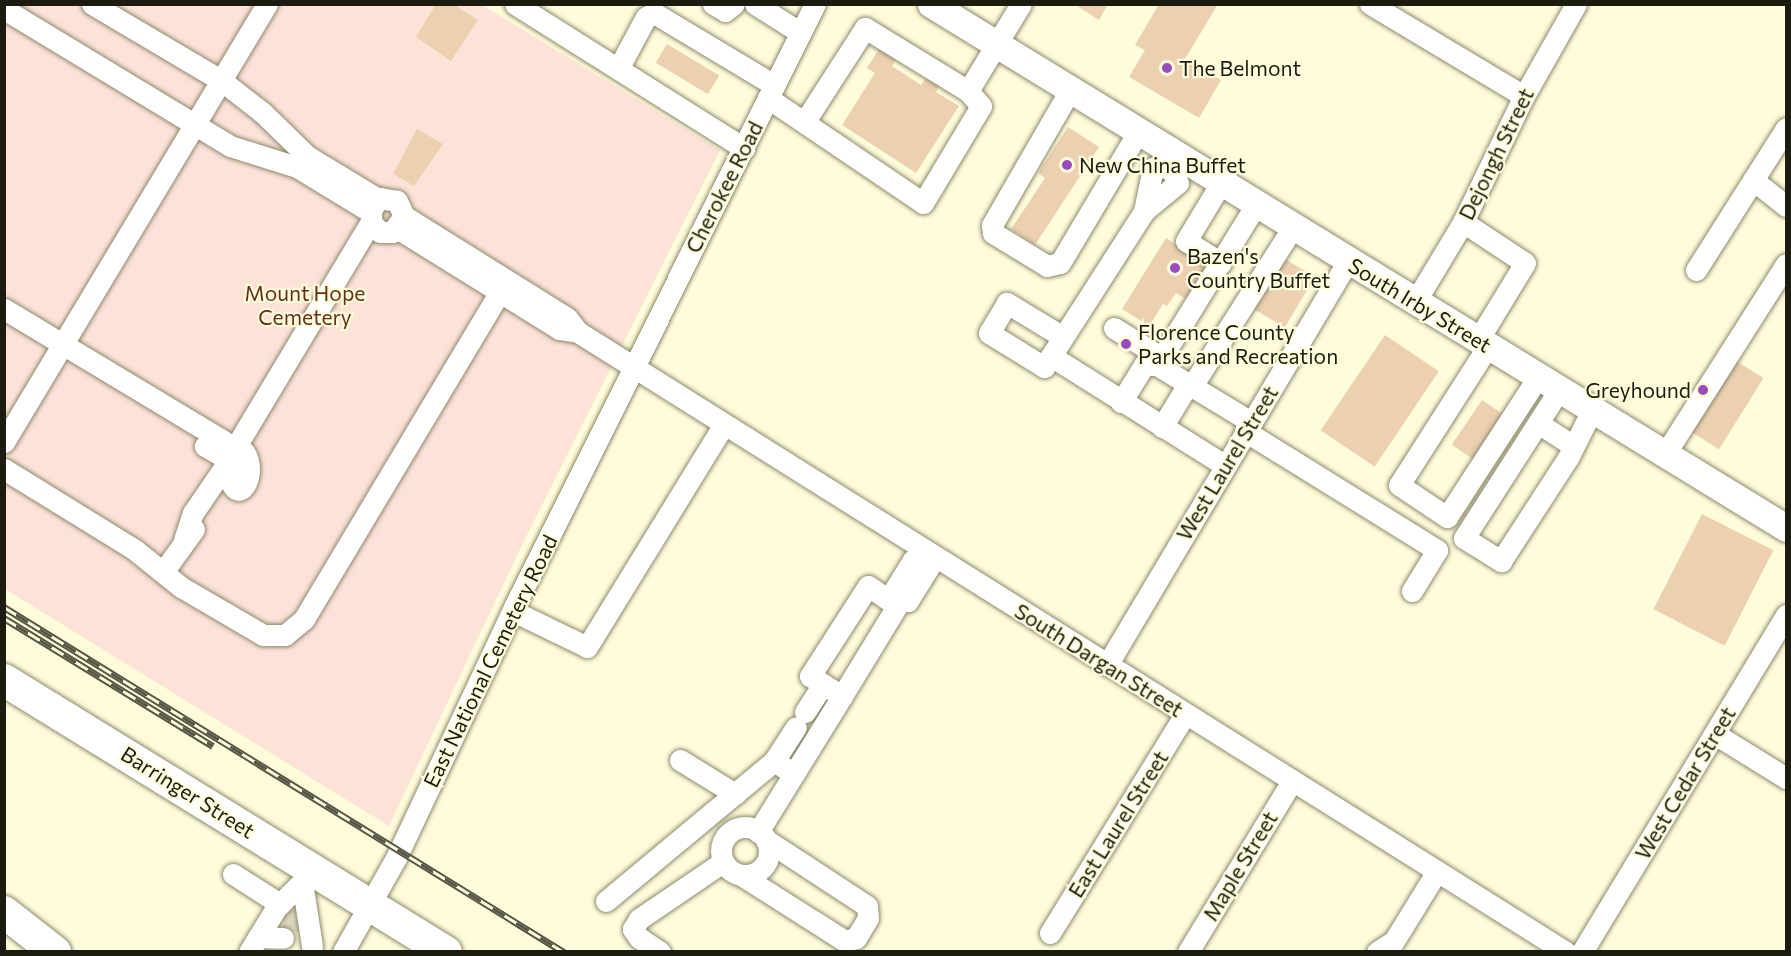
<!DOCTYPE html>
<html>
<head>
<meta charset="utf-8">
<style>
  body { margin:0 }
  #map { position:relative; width:1791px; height:956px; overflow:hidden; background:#fffcdc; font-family:Commissioner,sans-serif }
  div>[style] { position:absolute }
  .green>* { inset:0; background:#fde2d8 }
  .building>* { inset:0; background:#ecd1b1; transform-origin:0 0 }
  .minor-tunnel>* { height:21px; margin-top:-10.5px; transform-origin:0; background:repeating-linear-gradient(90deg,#dddabd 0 21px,transparent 0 31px) }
  .roads { filter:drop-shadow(0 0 2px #8d896d) drop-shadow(0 0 2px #8d896d) }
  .minor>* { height:21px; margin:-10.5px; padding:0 10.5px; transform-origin:10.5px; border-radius:10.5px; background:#fff }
  .minor>.ring { margin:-10.5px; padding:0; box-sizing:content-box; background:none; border:21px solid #fff; border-radius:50% }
  .major>* { height:27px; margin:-13.5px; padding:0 13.5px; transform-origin:13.5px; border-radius:13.5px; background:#fff }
  .highway>* { height:32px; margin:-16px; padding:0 16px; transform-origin:16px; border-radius:16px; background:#fff }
  .rail>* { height:7px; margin-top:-3.5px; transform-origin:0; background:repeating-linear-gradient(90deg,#fffcdc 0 14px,#575645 0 28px); box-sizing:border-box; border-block:2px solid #575645 }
  .dots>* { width:16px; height:16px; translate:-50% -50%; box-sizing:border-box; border:3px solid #fffcdc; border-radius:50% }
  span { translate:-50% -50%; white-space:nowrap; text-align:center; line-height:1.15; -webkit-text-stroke:4.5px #fffcdc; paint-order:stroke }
  .poi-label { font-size:21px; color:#1c1b10 }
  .left { translate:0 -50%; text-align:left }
  .right { translate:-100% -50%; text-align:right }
  .street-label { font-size:21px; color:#1c1b10 }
  .park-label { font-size:21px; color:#632f1a }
  .frame { position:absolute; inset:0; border:6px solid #1c1b10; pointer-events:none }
</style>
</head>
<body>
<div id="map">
  <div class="green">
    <i style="clip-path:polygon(4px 5px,482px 5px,720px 150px,522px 545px,389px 826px,5px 589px)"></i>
  </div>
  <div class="building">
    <i style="clip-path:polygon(436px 4px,453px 4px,478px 20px,451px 61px,416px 37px)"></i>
    <i style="clip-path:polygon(1074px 4px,1108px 4px,1099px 20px)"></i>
    <i style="clip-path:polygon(1159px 4px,1218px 4px,1185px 59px,1221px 80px,1199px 118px,1129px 77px,1145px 50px,1135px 45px)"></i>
    <i style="left:667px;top:44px;width:61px;height:22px;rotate:31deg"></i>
    <i style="clip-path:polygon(879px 49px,896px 59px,892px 66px,921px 85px,927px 77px,940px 85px,936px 92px,959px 106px,916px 173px,842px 125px,875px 73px,867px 68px)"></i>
    <i style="clip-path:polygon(1068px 127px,1099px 147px,1035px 245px,1011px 229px,1045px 178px,1038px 173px)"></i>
    <i style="clip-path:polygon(417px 129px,443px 144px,414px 186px,393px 174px)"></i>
    <i style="clip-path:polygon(1166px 238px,1208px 265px,1186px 299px,1176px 293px,1167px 306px,1163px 304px,1149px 326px,1122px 309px)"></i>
    <i style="left:1285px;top:259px;width:35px;height:59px;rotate:31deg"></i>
    <i style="left:1385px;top:335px;width:65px;height:115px;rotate:34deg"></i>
    <i style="left:1733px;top:359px;width:36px;height:84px;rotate:32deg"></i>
    <i style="left:1482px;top:400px;width:25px;height:54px;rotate:34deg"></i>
    <i style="left:1702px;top:514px;width:80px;height:107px;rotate:27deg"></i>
  </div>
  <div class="minor-tunnel">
    <i style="left:283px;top:920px;width:17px;rotate:3deg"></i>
  </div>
  <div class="roads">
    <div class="minor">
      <i style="left:92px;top:4px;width:151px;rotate:30.6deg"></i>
      <i style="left:222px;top:81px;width:52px;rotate:38deg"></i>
      <i style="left:263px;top:113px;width:62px;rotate:44.3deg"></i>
      <i style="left:307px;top:156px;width:83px;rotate:31.2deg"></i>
      <i style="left:515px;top:4px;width:271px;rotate:32.2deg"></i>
      <i style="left:713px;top:4px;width:14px;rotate:30deg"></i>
      <i style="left:725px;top:11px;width:11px;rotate:-38deg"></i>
      <i style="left:755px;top:4px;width:54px;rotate:32.2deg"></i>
      <i style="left:1370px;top:4px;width:179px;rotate:30.9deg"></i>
      <i style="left:4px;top:9px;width:264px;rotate:31.2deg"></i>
      <i style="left:230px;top:146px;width:70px;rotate:17.4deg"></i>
      <i style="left:297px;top:167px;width:87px;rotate:31.3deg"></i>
      <i style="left:618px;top:69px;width:59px;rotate:-61.7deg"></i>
      <i style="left:646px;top:17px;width:9px;rotate:-27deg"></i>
      <i style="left:654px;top:13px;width:140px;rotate:31deg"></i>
      <i style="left:1070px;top:90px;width:156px;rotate:120deg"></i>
      <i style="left:992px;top:225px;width:8px;rotate:83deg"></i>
      <i style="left:993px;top:233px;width:63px;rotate:31.4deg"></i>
      <i style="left:1047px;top:266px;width:13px;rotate:-13deg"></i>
      <i style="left:1060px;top:263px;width:152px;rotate:-59.2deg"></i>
      <i style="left:968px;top:91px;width:102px;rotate:-58.7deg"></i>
      <i style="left:768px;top:98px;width:187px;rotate:34.1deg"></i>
      <i style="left:923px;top:203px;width:113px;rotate:-59.1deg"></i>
      <i style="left:981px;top:106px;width:20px;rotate:-131deg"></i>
      <i style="left:968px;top:91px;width:121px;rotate:-148.5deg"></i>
      <i style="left:865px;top:28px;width:111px;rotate:122.8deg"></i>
      <i style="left:1753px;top:180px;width:42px;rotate:38.2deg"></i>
      <i style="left:1144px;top:211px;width:44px;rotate:-78.2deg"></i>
      <i style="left:1153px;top:168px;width:17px;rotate:-3deg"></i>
      <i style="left:1463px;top:222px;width:74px;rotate:33.5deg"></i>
      <i style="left:1525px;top:263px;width:90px;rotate:121.4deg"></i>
      <i style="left:397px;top:228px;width:191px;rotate:31.9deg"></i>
      <i style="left:559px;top:329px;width:19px;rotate:9deg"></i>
      <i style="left:578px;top:332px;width:18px;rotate:-128deg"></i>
      <i style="left:567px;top:318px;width:192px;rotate:-148deg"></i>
      <i style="left:404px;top:216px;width:17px;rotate:-115deg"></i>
      <i style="left:397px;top:201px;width:17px;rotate:-170deg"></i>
      <i style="left:380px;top:198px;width:14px;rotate:129deg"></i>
      <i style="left:371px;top:209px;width:13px;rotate:90deg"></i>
      <i style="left:371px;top:222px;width:13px;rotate:48deg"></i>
      <i style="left:380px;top:232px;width:12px"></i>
      <i style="left:392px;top:232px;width:20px;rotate:-53deg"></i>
      <i style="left:1221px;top:263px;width:41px;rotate:-147.8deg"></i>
      <i style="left:1186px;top:241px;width:68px;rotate:-58.9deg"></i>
      <i style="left:1696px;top:270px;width:168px;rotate:-57.6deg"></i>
      <i style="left:1415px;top:302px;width:93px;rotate:-59deg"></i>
      <i style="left:1463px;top:222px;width:140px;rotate:-64.2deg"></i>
      <i style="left:1524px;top:96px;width:106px;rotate:-60.5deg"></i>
      <i style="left:4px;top:309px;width:270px;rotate:31deg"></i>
      <i style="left:235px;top:448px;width:264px;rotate:-59deg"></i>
      <i style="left:1114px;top:328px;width:57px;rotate:32deg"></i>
      <i style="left:578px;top:332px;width:1166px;rotate:32.11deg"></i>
      <i style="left:1063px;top:337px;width:66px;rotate:-148.7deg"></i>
      <i style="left:1007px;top:303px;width:35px;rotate:121deg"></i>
      <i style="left:989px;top:333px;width:65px;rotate:31.7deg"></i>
      <i style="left:1044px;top:367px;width:185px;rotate:-57.3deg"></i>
      <i style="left:1144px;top:211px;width:44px;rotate:-39.5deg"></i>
      <i style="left:1178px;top:183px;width:18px;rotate:-117deg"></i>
      <i style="left:1488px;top:346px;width:165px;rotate:122.6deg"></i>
      <i style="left:1399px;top:485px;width:58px;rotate:33.7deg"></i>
      <i style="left:1447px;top:517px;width:167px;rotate:-57deg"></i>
      <i style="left:1051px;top:356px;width:204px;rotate:32.2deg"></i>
      <i style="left:1192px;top:386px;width:188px;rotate:-57.6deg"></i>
      <i style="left:1559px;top:390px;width:176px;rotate:122.7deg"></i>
      <i style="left:1464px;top:538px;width:44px;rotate:31.9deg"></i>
      <i style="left:1501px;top:561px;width:123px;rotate:-57deg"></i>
      <i style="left:1568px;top:458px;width:54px;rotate:-63.4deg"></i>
      <i style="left:1121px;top:402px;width:44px;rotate:-58.1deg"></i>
      <i style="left:1144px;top:365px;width:13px"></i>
      <i style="left:1251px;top:422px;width:110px;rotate:-148.8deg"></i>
      <i style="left:1157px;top:365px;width:188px;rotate:-58.3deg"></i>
      <i style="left:1538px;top:423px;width:40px;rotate:32.9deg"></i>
      <i style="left:1162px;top:427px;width:50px;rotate:-58.8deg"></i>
      <i style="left:1245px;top:431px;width:226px;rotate:31.8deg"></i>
      <i style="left:1437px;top:550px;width:48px;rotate:121.4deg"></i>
      <i style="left:4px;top:442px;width:511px;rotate:-59.02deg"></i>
      <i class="ring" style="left:228px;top:448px;width:-3px;height:-3px"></i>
      <i style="left:1665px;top:454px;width:225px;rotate:-57.5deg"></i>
      <i style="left:4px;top:469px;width:154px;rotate:31.7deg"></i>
      <i style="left:135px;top:550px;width:59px;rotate:38.8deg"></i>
      <i style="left:181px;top:587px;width:95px;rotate:30.3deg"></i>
      <i style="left:263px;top:635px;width:22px"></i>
      <i style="left:285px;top:635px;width:25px;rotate:-40deg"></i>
      <i style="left:304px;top:619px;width:381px;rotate:-59.1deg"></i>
      <i style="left:184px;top:540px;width:28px;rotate:-72deg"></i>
      <i style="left:193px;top:513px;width:64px;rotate:-55.8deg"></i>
      <i style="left:229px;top:460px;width:28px;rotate:-150deg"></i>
      <i style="left:924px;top:559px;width:9px;rotate:58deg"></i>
      <i style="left:929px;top:567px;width:40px;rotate:122deg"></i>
      <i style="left:908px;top:601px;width:9px;rotate:-174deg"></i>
      <i style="left:899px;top:600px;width:10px;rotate:-127deg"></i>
      <i style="left:893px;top:592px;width:38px;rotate:-58deg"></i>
      <i style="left:913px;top:560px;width:11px;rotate:-5deg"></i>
      <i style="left:163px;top:572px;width:53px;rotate:-54.2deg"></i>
      <i style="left:897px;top:606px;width:35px;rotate:-145deg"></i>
      <i style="left:868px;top:586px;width:107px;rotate:122.8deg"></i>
      <i style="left:810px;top:676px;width:38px;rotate:32deg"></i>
      <i style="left:842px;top:696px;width:105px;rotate:-58.6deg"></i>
      <i style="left:897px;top:606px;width:6px;rotate:-72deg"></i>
      <i style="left:513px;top:611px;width:82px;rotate:25.9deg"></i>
      <i style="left:587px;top:647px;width:259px;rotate:-58.4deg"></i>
      <i style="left:1107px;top:665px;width:470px;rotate:-59.2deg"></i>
      <i style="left:805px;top:712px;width:33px;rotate:-57deg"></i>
      <i style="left:1715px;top:734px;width:84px;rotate:31.8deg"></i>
      <i style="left:680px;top:760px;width:65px;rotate:31.7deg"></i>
      <i style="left:785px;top:768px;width:13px;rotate:-148deg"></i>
      <i style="left:774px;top:761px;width:40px;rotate:-57.1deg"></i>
      <i class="ring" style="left:721px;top:827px;width:27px;height:27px"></i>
      <i style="left:758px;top:832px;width:160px;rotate:-58.3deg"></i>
      <i style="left:233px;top:874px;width:56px;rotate:32.6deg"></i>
      <i style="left:741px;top:875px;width:123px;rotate:32.4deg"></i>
      <i style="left:845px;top:941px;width:11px;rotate:-15deg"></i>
      <i style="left:856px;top:938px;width:23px;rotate:-59deg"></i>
      <i style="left:868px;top:918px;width:12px;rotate:-95deg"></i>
      <i style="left:867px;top:906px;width:121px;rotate:-146.8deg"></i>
      <i style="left:302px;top:882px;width:65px;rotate:81.1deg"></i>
      <i style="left:606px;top:901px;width:219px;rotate:-39.8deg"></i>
      <i style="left:1050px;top:933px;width:257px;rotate:-58.3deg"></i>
      <i style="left:258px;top:937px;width:25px;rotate:2deg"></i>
      <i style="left:249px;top:952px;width:52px;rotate:-58.5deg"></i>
      <i style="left:276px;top:908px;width:54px;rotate:-45deg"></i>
      <i style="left:343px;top:952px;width:108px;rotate:-60.6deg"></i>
      <i style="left:396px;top:858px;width:277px;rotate:-64.8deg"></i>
      <i style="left:514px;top:607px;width:674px;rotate:-63.47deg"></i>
      <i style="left:660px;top:952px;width:25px;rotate:-146deg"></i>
      <i style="left:639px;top:938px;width:11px;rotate:-124deg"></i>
      <i style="left:633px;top:929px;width:12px;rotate:-59deg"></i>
      <i style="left:639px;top:919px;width:102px;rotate:-34.2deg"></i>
      <i style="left:1188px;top:952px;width:200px;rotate:-58.7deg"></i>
      <i style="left:1377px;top:952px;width:20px;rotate:-33deg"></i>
      <i style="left:1394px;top:941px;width:82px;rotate:-58.4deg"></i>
      <i style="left:1582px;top:952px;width:394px;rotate:-58.8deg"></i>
    </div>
    <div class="major">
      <i style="left:931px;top:4px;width:1003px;rotate:31.5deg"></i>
    </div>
    <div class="highway">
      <i style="left:4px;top:680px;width:519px;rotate:31.61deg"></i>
      <i style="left:4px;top:912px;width:65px;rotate:38.1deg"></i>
    </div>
  </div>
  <div class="rail">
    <i style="left:4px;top:607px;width:658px;rotate:31.64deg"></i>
    <i style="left:4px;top:618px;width:245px;rotate:31.5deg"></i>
  </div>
  <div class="dots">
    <i style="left:1167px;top:68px;background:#994cbd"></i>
    <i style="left:1067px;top:165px;background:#994cbd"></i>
    <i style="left:1175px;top:268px;background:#994cbd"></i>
    <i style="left:1126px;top:344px;background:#994cbd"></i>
    <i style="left:1703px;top:390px;background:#994cbd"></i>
  </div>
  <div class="poi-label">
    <span class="left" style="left:1179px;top:68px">The Belmont</span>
    <span class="left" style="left:1079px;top:165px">New China Buffet</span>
    <span class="left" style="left:1187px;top:268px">Bazen's<br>Country Buffet</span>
    <span class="left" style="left:1138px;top:344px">Florence County<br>Parks and Recreation</span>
    <span class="right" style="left:1691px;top:390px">Greyhound</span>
  </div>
  <div class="street-label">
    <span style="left:1496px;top:154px;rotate:-64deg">Dejongh Street</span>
    <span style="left:724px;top:187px;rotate:-63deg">Cherokee Road</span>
    <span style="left:1420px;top:305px;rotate:31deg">South Irby Street</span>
    <span style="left:1227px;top:463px;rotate:-59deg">West Laurel Street</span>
    <span style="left:1099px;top:660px;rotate:32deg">South Dargan Street</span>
    <span style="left:490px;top:661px;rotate:-64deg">East National Cemetery Road</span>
    <span style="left:1685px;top:783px;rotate:-59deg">West Cedar Street</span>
    <span style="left:188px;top:792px;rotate:32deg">Barringer Street</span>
    <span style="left:1118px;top:824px;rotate:-58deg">East Laurel Street</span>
    <span style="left:1240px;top:866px;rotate:-59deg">Maple Street</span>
  </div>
  <div class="park-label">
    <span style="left:305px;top:305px">Mount Hope<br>Cemetery</span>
  </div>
  <div class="frame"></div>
</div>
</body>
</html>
